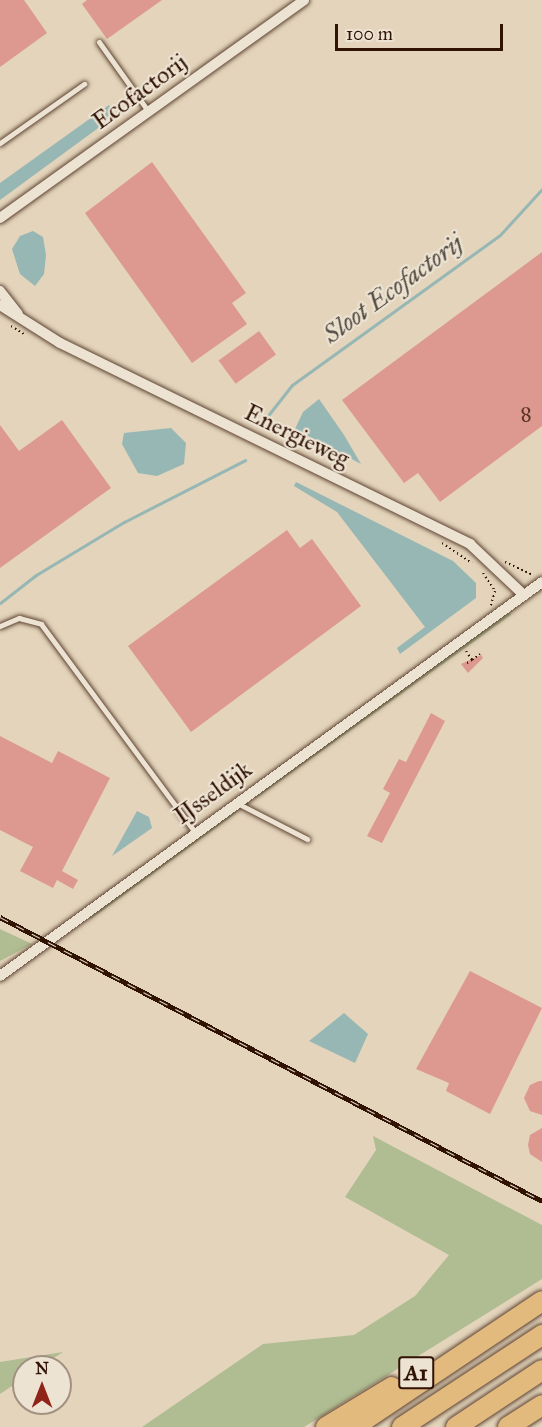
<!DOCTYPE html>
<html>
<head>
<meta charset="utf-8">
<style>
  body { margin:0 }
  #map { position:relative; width:542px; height:1427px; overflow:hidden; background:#e3d4bb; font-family:"IM FELL Great Primer",serif }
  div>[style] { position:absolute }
  .green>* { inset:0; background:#b0bd92 }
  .water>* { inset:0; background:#96b7b4 }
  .stream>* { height:3px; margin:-1.5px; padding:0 1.5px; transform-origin:1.5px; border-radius:1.5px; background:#96b7b4 }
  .building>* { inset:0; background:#dd988f; transform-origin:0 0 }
  .path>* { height:2px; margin-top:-1px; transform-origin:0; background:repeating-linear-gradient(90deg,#311304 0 1.5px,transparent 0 4.5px) }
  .roads { filter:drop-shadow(0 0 2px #5e4332) drop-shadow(0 0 2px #5e4332) }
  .service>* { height:5px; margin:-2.5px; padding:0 2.5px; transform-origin:2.5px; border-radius:2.5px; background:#ede3d3 }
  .minor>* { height:10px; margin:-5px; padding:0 5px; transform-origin:5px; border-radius:5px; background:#ede3d3 }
  .motorway>* { height:20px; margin:-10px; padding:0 10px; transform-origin:10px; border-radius:10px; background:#e2ba7e }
  .rail>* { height:5px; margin-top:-2.5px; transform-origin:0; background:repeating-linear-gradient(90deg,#ede3d3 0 9px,#311304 0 18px); box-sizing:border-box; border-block:2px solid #311304 }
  span { translate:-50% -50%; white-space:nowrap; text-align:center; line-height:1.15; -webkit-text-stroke:4.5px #ede3d3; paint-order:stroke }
  .number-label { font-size:21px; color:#5c3427 }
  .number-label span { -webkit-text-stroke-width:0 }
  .shield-label span { padding:2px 4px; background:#ede3d3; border:2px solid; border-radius:4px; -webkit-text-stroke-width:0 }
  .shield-label { font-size:22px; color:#311304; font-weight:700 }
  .street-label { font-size:24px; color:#311304 }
  .water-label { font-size:26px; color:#544c42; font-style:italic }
  .north { position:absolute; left:12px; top:1355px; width:60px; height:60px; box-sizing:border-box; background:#ede3d3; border:2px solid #a29080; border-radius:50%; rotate:0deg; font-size:16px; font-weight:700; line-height:24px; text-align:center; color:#311304 }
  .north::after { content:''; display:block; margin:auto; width:21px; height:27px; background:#8f2418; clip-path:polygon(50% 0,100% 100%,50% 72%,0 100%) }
  .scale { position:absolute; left:335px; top:24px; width:168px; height:27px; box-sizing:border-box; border:3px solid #311304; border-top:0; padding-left:8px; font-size:18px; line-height:21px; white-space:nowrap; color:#311304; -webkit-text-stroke:4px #ede3d3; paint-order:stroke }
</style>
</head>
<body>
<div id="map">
  <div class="green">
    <i style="clip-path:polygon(509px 612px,511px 615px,255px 799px,256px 795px)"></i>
    <i style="clip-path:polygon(239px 811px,91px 919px,89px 916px,231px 813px)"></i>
    <i style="clip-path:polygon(0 929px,32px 944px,0 961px)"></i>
    <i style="clip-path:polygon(373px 1136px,542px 1225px,542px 1279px,304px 1427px,142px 1427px,263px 1344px,354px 1335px,415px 1296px,449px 1255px,345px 1197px,376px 1150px)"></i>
    <i style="clip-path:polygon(63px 1352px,40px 1367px,24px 1367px,24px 1378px,0 1394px,0 1362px)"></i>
  </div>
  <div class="water">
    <i style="clip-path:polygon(109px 105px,116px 115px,0 200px,0 183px)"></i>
    <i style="clip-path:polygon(33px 231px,43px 237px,46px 255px,44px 274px,35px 286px,20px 274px,12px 249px,20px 236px)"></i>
    <i style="clip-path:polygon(319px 399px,344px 435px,361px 464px,295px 429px,303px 412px)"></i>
    <i style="clip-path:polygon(171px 428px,186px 443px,184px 464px,157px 476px,138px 473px,122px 444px,124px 433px)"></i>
    <i style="clip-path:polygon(296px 482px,453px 561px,476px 583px,476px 598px,400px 654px,397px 648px,425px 627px,337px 512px,294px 486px)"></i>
    <i style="clip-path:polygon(137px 811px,149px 817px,152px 828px,112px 856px)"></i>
    <i style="clip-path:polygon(344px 1013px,368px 1034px,355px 1063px,309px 1041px)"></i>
  </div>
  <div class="stream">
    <i style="left:266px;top:418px;width:42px;rotate:-51.8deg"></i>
    <i style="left:292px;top:385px;width:256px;rotate:-35.8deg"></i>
    <i style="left:500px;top:235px;width:62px;rotate:-47.6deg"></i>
    <i style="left:0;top:603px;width:46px;rotate:-37.9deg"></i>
    <i style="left:36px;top:575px;width:103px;rotate:-31.1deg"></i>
    <i style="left:124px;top:522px;width:136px;rotate:-27.1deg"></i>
  </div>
  <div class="building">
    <i style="clip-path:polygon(0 0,24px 0,47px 33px,0 67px)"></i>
    <i style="clip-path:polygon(87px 0,162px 0,107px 39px,82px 4px)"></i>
    <i style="clip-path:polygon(152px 162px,246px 293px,232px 303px,247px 324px,192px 363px,85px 213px)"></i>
    <i style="clip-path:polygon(542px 252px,542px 426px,440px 502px,418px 473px,404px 483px,342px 400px)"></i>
    <i style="left:259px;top:331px;width:29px;height:50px;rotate:54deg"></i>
    <i style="clip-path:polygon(62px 420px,111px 488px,0 568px,0 425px,19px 451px)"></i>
    <i style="clip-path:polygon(287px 530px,300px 548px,312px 539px,361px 606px,191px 732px,128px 646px)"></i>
    <i style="clip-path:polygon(481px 655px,483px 658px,468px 673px,461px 664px)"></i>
    <i style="clip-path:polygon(431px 713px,445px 721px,382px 843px,367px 836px,390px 793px,383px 789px,399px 759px,406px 762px)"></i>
    <i style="clip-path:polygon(0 736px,52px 763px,58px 751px,110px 778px,62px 871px,78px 880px,73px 889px,57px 880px,53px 888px,20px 871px,33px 847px,0 830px)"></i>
    <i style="clip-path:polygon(470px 971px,542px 1008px,490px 1114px,446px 1091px,449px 1083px,416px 1069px)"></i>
    <i style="clip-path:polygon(539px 1081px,542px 1081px,542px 1115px,530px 1111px,524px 1098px,530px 1085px)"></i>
    <i style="clip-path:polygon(542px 1128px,542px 1162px,530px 1154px,528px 1145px,530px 1135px)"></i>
  </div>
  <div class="path">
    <i style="left:11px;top:326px;width:15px;rotate:32deg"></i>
    <i style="left:442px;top:543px;width:36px;rotate:34deg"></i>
    <i style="left:505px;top:562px;width:31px;rotate:25deg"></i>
    <i style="left:483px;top:573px;width:22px;rotate:56deg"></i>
    <i style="left:495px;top:591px;width:15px;rotate:106deg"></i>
    <i style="left:466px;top:651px;width:11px;rotate:56deg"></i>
    <i style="left:472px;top:660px;width:6px;rotate:149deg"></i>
    <i style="left:472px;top:660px;width:10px;rotate:-37deg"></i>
  </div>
  <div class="roads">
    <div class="service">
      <i style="left:99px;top:42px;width:85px;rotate:54.6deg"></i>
      <i style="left:0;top:143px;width:103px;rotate:-35.1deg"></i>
      <i style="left:0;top:626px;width:21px;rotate:-23deg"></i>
      <i style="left:19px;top:618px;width:23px;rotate:15deg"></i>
      <i style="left:41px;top:624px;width:259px;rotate:53.5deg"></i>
      <i style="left:237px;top:803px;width:79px;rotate:27.2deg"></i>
    </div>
    <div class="minor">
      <i style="left:0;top:218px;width:374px;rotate:-35.6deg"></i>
      <i style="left:0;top:291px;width:29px;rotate:52deg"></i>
      <i style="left:0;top:305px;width:71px;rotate:32.3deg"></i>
      <i style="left:60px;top:343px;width:457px;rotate:26.1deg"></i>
      <i style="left:470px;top:544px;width:74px;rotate:43.4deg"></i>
      <i style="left:0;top:976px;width:670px;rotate:-36.01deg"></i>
    </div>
    <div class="motorway">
      <i style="left:326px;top:1427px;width:77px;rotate:-31.2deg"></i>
      <i style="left:354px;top:1427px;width:226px;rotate:-33.8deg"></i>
      <i style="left:402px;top:1427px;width:168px;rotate:-33.3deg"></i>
      <i style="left:456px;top:1427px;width:103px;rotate:-33.5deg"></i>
      <i style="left:508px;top:1427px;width:40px;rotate:-32.9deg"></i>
    </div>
  </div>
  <div class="rail">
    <i style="left:0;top:917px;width:612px;rotate:27.65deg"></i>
  </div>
  <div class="number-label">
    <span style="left:526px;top:414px">8</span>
  </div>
  <div class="shield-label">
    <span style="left:416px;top:1373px">A1</span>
  </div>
  <div class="street-label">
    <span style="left:140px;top:92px;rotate:-36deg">Ecofactorij</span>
    <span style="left:297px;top:436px;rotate:26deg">Energieweg</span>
    <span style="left:213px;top:793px;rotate:-36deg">IJsseldijk</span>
  </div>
  <div class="water-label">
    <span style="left:393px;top:289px;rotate:-36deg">Sloot Ecofactorij</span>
  </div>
  <div class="north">N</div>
  <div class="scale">100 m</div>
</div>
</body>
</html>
